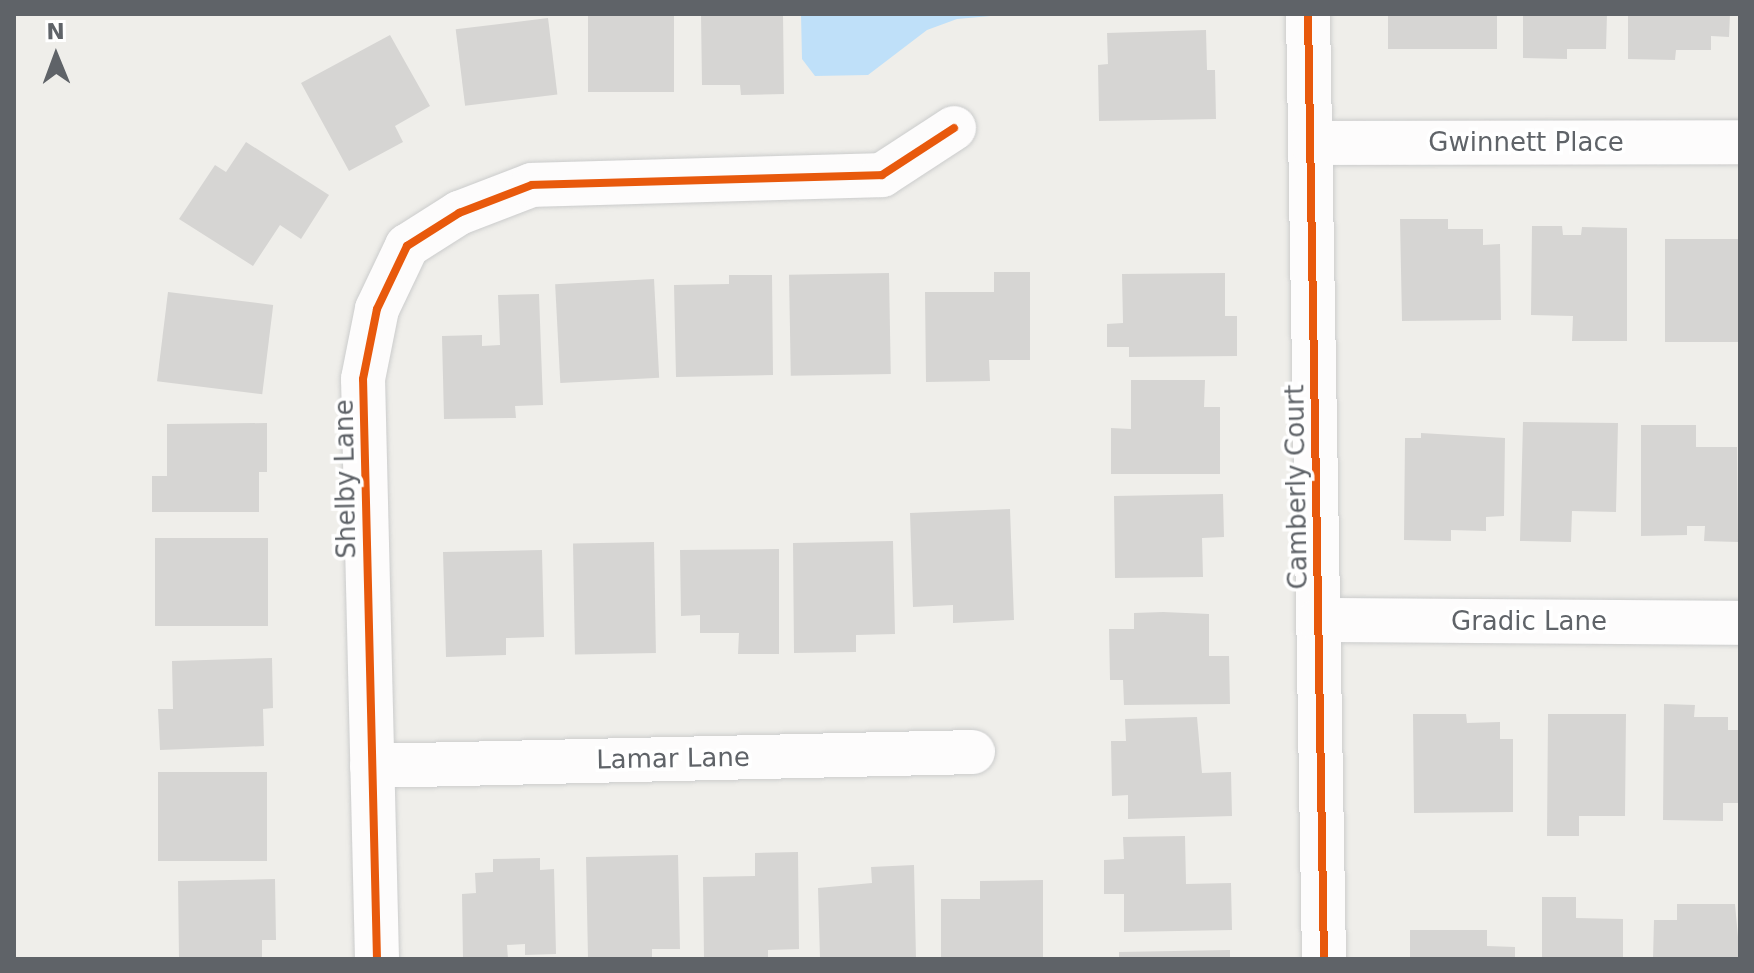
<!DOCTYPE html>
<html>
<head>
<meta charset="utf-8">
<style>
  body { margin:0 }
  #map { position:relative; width:1754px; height:973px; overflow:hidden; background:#efeeea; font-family:"DejaVu Sans",sans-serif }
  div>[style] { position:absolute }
  .water>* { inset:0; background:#bfe0f9 }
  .building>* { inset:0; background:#d6d5d3; transform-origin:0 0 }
  .roads { filter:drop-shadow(0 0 2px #cbcccc) drop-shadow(0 0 2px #cbcccc) }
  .minor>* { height:44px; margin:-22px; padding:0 22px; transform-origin:22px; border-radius:22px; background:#fdfcfc }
  .cycleway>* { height:8px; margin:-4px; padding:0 4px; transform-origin:4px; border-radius:4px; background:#e8590c }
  span { translate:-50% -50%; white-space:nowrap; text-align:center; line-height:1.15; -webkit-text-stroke:7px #fff; paint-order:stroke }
  .street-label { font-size:26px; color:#5f6368 }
  .frame { position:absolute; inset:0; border:16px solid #5f6368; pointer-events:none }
  .north { position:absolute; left:16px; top:16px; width:80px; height:80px; -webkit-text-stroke:6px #fff; paint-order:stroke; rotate:359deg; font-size:22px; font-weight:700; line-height:32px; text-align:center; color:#5f6368 }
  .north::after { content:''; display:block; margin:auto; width:28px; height:36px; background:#5f6368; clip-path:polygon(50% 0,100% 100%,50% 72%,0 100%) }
</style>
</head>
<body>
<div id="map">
  <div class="water">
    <i style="clip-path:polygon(801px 14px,1013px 14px,957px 19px,927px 30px,868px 75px,815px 76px,802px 59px)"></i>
  </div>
  <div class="building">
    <i style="left:588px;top:14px;width:86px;height:78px"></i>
    <i style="clip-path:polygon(701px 14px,783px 14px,784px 94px,741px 95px,740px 85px,702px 85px)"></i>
    <i style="left:1388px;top:14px;width:109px;height:35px"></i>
    <i style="clip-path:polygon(1523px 14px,1607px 14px,1606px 49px,1567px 49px,1567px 59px,1523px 58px)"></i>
    <i style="clip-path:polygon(1628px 14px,1730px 14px,1729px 37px,1711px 36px,1711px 50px,1676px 50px,1675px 60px,1628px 59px)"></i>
    <i style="left:548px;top:18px;width:77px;height:93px;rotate:83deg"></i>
    <i style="clip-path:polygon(1206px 30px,1207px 70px,1215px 70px,1216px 119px,1099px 121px,1098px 65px,1108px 64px,1107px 33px)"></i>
    <i style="clip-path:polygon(390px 35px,430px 106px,395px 126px,403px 142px,349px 171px,301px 83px)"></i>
    <i style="clip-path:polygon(246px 142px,329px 195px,301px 239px,280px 225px,253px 266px,179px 219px,215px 165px,226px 172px)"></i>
    <i style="clip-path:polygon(1400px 219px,1448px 219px,1448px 229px,1483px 229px,1483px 245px,1500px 244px,1501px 320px,1402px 321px)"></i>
    <i style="clip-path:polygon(1532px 226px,1562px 226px,1563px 235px,1581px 235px,1582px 227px,1627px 228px,1627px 341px,1572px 341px,1573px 316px,1531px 315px)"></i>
    <i style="left:1665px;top:239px;width:75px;height:103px"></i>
    <i style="clip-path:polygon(994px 272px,1030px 272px,1030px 360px,989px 360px,990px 381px,926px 382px,925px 292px,994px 292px)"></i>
    <i style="left:889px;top:273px;width:101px;height:100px;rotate:89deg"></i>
    <i style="clip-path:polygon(1225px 273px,1225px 316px,1237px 316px,1237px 356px,1129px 357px,1129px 347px,1107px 347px,1107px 324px,1123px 323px,1122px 274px)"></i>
    <i style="clip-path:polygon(729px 275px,772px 275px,773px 375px,676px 377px,674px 285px,729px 284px)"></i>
    <i style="left:654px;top:279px;width:99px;height:99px;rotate:87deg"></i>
    <i style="left:168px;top:292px;width:106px;height:90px;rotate:7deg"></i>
    <i style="clip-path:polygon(539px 294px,543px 405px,515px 406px,516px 418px,444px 419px,442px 336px,482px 335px,482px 346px,500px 345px,498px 295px)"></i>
    <i style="clip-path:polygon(1131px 380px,1205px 380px,1204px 407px,1220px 407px,1220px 474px,1111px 474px,1111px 428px,1131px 429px)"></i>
    <i style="clip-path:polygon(1523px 422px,1618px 423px,1616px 512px,1572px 511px,1571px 542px,1520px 541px)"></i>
    <i style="clip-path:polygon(267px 423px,267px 472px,259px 472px,259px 512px,152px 512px,152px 476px,167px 476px,167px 424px)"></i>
    <i style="clip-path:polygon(1641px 425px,1696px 425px,1696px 447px,1737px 447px,1738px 542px,1704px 541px,1705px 526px,1687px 526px,1687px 535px,1641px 536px)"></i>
    <i style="clip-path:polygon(1421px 433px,1505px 438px,1504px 516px,1486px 517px,1486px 531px,1451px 530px,1451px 541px,1404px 540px,1405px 438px,1421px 438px)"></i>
    <i style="clip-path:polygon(1223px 494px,1224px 537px,1202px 538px,1203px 577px,1115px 578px,1114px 496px)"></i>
    <i style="clip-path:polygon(1010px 509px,1014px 620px,953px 623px,953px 605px,913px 607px,910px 513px)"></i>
    <i style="left:155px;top:538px;width:113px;height:88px"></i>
    <i style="clip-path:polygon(893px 541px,895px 634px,856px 635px,856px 652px,794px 653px,793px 543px)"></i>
    <i style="left:654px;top:542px;width:111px;height:81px;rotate:89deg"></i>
    <i style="clip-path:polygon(779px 549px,779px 654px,738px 654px,739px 633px,700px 633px,700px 615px,681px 616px,680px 550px)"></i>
    <i style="clip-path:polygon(542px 550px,544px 637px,506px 638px,506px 655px,446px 657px,443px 552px)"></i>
    <i style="clip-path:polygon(1163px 612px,1209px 614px,1209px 656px,1229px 656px,1230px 704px,1124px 705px,1123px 680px,1110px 680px,1109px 629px,1134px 629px,1134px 613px)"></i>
    <i style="clip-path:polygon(272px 658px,273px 708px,263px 709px,264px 746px,160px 750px,158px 709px,173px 709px,172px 661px)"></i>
    <i style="clip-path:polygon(1664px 704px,1695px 705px,1694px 717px,1728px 717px,1728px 730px,1740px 730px,1740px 803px,1723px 803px,1723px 821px,1663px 820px)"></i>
    <i style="clip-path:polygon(1413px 714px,1466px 714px,1467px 723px,1500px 722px,1500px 739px,1513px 739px,1513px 812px,1414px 813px)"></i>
    <i style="clip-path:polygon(1548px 714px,1626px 714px,1625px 816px,1579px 816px,1579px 836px,1547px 836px)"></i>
    <i style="clip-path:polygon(1197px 717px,1202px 773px,1231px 772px,1232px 816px,1128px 819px,1128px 795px,1112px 796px,1111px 741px,1126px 741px,1125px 719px)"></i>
    <i style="left:267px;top:772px;width:89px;height:109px;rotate:90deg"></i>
    <i style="clip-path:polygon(1185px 836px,1186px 884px,1231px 883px,1232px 930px,1124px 932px,1124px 894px,1104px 894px,1104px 860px,1124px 859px,1123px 837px)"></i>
    <i style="clip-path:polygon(798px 852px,799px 949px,768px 950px,768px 959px,704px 959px,703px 877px,755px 876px,755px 853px)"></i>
    <i style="clip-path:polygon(678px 855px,680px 949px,652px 949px,652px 959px,588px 959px,586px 857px)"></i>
    <i style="clip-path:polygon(540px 858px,540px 870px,554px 869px,556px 954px,525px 955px,525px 944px,507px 945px,508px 959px,463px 959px,462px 894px,476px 893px,475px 873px,493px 872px,493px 859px)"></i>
    <i style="clip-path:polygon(914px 865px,916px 959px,820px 959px,818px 888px,872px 883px,871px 867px)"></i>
    <i style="clip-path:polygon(275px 879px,276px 940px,262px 940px,262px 959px,179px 959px,178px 881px)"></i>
    <i style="clip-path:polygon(1043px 880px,1043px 959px,941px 959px,941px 899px,980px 899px,980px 881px)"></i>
    <i style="clip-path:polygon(1542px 897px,1576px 897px,1576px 918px,1623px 919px,1623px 959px,1542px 959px)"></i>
    <i style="clip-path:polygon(1677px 904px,1735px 904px,1740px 959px,1653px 959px,1654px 920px,1677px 920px)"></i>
    <i style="clip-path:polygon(1410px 930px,1487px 930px,1487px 946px,1515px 947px,1515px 959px,1410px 959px)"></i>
    <i style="clip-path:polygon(1230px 950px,1230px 959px,1119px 959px,1119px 952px)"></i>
  </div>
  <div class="roads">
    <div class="minor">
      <i style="left:1308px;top:14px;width:945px;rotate:89.03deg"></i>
      <i style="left:1312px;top:143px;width:428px;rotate:-0.1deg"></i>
      <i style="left:1319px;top:620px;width:421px;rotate:0.4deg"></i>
      <i style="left:372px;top:766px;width:601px;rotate:-1.33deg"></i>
      <i style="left:377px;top:959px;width:580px;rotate:-91.38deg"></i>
      <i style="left:363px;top:379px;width:71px;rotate:-78.7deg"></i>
      <i style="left:377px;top:309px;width:70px;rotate:-64.5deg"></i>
      <i style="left:407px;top:246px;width:62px;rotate:-32.4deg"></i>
      <i style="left:459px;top:213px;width:78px;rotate:-21deg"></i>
      <i style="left:532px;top:185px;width:350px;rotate:-1.6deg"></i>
      <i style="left:882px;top:175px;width:86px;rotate:-33.1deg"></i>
    </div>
  </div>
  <div class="cycleway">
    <i style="left:1308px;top:14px;width:945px;rotate:89.03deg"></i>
    <i style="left:377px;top:959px;width:580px;rotate:-91.38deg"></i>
    <i style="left:363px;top:379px;width:71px;rotate:-78.7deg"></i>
    <i style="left:377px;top:309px;width:70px;rotate:-64.5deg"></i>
    <i style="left:407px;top:246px;width:62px;rotate:-32.4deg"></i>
    <i style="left:459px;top:213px;width:78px;rotate:-21deg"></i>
    <i style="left:532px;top:185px;width:350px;rotate:-1.6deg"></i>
    <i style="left:882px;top:175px;width:86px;rotate:-33.1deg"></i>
  </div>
  <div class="street-label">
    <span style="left:1526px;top:143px">Gwinnett Place</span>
    <span style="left:346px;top:479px;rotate:-91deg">Shelby Lane</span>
    <span style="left:1297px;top:487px;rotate:-91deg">Camberly Court</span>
    <span style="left:1529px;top:622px">Gradic Lane</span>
    <span style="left:673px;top:759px;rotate:-1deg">Lamar Lane</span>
  </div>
  <div class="frame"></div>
  <div class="north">N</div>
</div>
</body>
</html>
